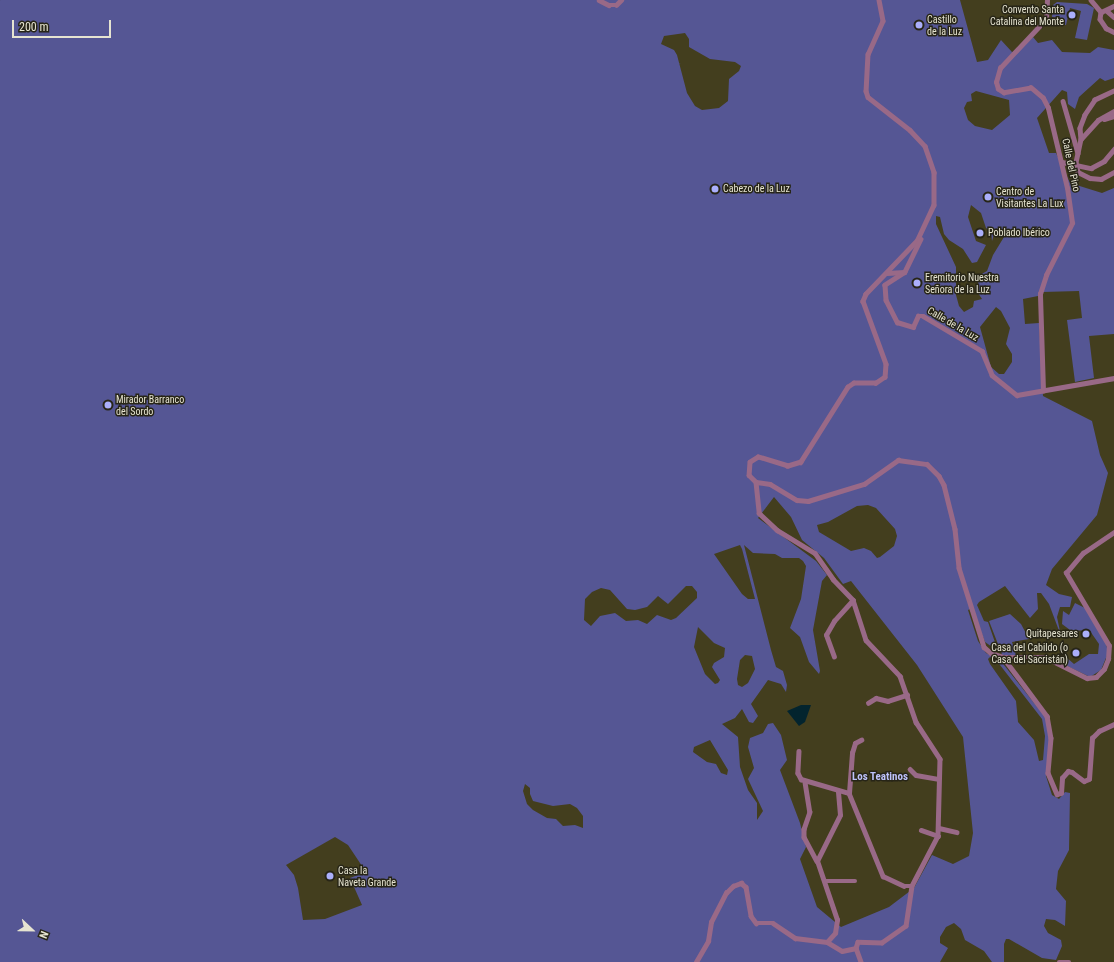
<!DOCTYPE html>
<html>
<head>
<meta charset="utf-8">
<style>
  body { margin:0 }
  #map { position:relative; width:1114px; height:962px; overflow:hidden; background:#433e1e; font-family:"Roboto Condensed",sans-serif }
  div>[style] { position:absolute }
  .green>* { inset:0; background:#555694 }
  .water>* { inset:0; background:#03242e }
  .minor>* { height:4.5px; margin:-2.25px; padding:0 2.25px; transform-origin:2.25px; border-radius:2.25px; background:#996987 }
  .dots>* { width:11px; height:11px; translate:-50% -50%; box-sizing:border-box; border:2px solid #272517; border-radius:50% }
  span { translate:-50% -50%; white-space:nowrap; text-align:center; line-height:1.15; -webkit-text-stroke:3px #272517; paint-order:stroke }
  .poi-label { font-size:10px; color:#e6e4d1 }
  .right { translate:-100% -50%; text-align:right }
  .left { translate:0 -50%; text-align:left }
  .street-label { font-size:10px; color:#e6e4d1 }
  .neighbourhood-label { font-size:11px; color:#bec2fb; font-weight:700 }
  .north { position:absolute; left:12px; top:910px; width:40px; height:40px; -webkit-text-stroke:3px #272517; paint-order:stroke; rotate:112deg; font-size:11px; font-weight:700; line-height:16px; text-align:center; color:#e6e4d1 }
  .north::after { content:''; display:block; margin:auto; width:14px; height:18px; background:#e6e4d1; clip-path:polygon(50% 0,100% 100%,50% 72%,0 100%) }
  .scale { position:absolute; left:12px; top:20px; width:99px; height:18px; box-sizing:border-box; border:2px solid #e6e4d1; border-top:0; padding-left:5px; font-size:12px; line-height:14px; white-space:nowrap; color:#e6e4d1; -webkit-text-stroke:3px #272517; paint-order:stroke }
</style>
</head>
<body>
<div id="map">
  <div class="green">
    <i style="clip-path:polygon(evenodd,0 0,960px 0,977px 62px,988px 60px,1001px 40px,1012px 52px,1018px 51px,1033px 37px,1038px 43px,1052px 40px,1062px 52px,1090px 53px,1098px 47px,1114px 50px,1114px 78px,1105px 81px,1100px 78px,1079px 97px,1075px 109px,1068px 104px,1067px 92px,1062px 90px,1037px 118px,1049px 153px,1056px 153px,1070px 183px,1102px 193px,1114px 188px,1114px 334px,1089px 336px,1094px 378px,1075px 382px,1067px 320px,1082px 318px,1079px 291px,1042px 292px,1038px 296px,1023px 299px,1025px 324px,1039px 323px,1043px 396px,1092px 421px,1100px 455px,1108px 473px,1097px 515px,1052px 569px,1046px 585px,1059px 594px,1072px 597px,1070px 607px,1060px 607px,1057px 617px,1061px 636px,1049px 604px,1041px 593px,1037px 593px,1038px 609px,1030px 618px,1005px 586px,979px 602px,977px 605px,984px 621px,988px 622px,998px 651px,985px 642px,972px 608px,968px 610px,978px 641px,986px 653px,1000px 660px,1046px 718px,1050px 734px,1046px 776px,1052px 795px,1059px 799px,1065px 792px,1070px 793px,1069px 850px,1058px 871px,1056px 889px,1066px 901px,1065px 926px,1055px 920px,1046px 919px,1044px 926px,1048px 933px,1061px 940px,1062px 946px,1056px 960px,1042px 958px,1009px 939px,1006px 939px,1004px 944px,1004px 962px,992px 962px,984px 951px,965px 940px,961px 929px,954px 923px,946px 927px,940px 937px,940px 943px,948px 948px,940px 962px,0 962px,0 0,685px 33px,689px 39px,689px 47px,710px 59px,735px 62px,741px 66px,739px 71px,729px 79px,728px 101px,719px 108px,702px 110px,695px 106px,687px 93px,677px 55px,674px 50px,661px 44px,664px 36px,685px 33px,0 0,976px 91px,1009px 100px,1010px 115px,992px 130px,975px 126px,968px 120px,964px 108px,967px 102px,972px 101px,971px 94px,976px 91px,0 0,971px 205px,981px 213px,986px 228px,991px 231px,992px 241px,996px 228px,1004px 237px,993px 255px,987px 271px,978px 276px,978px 293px,982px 299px,974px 301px,973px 307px,964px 312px,959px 306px,956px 295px,956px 267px,936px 224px,936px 216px,940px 217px,944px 234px,949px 240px,963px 249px,972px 263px,977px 262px,986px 245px,976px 241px,968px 217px,971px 205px,0 0,996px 307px,1001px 311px,1010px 328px,1006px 344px,1012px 354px,1012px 362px,1004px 374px,999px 374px,991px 367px,980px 327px,996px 307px,0 0,774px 497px,791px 517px,802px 540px,824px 558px,843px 584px,851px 581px,917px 665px,963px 737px,973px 833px,969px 856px,953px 864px,932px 855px,914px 888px,889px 907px,841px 927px,817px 907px,800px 859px,806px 847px,800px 823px,780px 770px,787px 760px,781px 735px,773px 723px,768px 724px,763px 733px,750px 738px,748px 747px,754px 768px,748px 779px,763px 811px,757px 820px,757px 803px,748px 790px,740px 767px,738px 737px,722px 724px,735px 718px,742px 709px,749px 722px,753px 723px,758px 716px,751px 704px,768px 680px,781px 684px,786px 692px,787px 685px,783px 671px,776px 667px,771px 650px,744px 545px,753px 553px,775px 554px,782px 558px,799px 558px,803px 561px,806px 566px,801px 599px,790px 628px,800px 637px,809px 662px,819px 674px,820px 671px,813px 630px,822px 581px,827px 575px,816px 561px,758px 518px,774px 497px,0 0,868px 505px,876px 508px,895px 529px,897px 536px,894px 546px,880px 557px,877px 558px,871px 551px,864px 548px,851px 551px,819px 532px,817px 525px,828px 522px,857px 506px,868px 505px,0 0,740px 545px,742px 549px,755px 599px,748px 599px,742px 594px,714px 554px,740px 545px,0 0,686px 586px,692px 586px,697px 592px,697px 598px,676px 618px,671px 620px,657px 615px,647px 624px,638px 620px,626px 621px,615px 613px,600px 616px,591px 626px,584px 620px,585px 599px,592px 592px,601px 588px,610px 590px,627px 609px,635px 610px,647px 607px,658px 596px,668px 604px,686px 586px,0 0,698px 627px,714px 643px,725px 648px,724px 657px,714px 663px,712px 667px,720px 680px,718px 683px,715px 684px,705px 674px,694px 647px,698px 627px,0 0,745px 655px,752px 656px,755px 669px,748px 683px,742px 687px,738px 685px,737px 679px,740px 660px,745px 655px,0 0,990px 657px,1000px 665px,1042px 719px,1045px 736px,1043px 760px,1039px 761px,1034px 740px,1018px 722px,1016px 701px,990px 664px,988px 659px,990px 657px,0 0,710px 740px,728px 770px,727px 775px,721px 773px,716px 764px,707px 762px,693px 752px,694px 747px,710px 740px,0 0,525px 784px,530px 788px,530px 794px,533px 801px,553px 806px,570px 804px,577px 808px,583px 816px,583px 828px,575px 825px,563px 826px,556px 819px,547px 818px,533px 810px,527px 804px,523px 791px,525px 784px,0 0,335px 837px,348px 845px,364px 869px,363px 873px,350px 878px,362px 905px,325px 919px,303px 920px,298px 888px,294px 875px,286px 865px,335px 837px)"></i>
    <i style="clip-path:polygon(1057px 2px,1087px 4px,1094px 8px,1087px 40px,1075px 38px,1081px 11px,1070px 8px,1066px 25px,1059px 25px,1060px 18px,1052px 17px,1053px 5px)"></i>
    <i style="clip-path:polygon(1075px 603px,1085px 608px,1105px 638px,1108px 653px,1101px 670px,1090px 677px,1063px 664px,1065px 661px,1062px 660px,1066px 657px,1074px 664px,1089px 654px,1098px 654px,1099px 644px,1090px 631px,1070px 630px,1062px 624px,1063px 611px,1069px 615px)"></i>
    <i style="clip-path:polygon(1010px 614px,1021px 624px,1029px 639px,1012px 642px,1017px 658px,1003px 657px,989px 621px)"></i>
  </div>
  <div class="water">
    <i style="clip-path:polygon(801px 705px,811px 705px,805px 722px,799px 726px,787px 711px)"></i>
  </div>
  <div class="minor">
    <i style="left:599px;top:0;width:11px;rotate:27deg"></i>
    <i style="left:609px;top:5px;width:7px"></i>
    <i style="left:616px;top:5px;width:7px;rotate:-45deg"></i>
    <i style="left:879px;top:0;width:21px;rotate:79deg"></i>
    <i style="left:883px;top:21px;width:36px;rotate:114deg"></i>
    <i style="left:868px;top:54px;width:37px;rotate:93deg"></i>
    <i style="left:866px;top:91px;width:6px;rotate:72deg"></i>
    <i style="left:868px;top:97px;width:53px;rotate:38.2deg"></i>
    <i style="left:910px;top:130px;width:22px;rotate:47deg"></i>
    <i style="left:925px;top:146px;width:28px;rotate:71deg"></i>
    <i style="left:934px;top:172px;width:33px;rotate:90deg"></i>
    <i style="left:934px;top:205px;width:38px;rotate:115deg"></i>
    <i style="left:918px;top:240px;width:75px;rotate:133.9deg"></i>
    <i style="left:866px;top:294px;width:8px;rotate:113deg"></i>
    <i style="left:863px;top:301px;width:67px;rotate:69.9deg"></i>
    <i style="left:886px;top:364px;width:13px;rotate:94deg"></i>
    <i style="left:885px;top:377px;width:11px;rotate:146deg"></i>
    <i style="left:876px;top:383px;width:22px;rotate:180deg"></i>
    <i style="left:854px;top:383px;width:7px;rotate:146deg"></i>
    <i style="left:848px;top:387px;width:89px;rotate:122.1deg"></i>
    <i style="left:801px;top:462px;width:14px;rotate:163deg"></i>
    <i style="left:788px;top:466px;width:31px;rotate:-163deg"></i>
    <i style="left:758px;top:457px;width:9px;rotate:148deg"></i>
    <i style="left:750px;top:462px;width:13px;rotate:94deg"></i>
    <i style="left:749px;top:475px;width:10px;rotate:45deg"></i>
    <i style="left:756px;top:482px;width:14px;rotate:8deg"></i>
    <i style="left:770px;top:484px;width:31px;rotate:31deg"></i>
    <i style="left:797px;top:500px;width:11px;rotate:5deg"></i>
    <i style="left:808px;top:501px;width:59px;rotate:-16.9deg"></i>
    <i style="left:864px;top:484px;width:42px;rotate:-35.2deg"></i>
    <i style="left:898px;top:460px;width:29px;rotate:8deg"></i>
    <i style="left:927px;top:464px;width:17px;rotate:45deg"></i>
    <i style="left:939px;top:476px;width:10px;rotate:61deg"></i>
    <i style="left:944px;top:485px;width:45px;rotate:76deg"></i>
    <i style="left:955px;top:529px;width:39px;rotate:84deg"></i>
    <i style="left:959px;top:568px;width:83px;rotate:72.4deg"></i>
    <i style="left:984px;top:647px;width:9px;rotate:41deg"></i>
    <i style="left:991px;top:653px;width:13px;rotate:18deg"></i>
    <i style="left:1003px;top:657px;width:42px"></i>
    <i style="left:1045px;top:657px;width:47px;rotate:26.6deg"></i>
    <i style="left:1087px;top:678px;width:9px;rotate:-6deg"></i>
    <i style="left:1096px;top:677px;width:11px;rotate:-45deg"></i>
    <i style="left:1104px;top:669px;width:11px;rotate:-68deg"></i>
    <i style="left:1108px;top:659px;width:13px;rotate:-86deg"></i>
    <i style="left:1109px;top:646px;width:85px;rotate:-120.5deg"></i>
    <i style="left:1066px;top:573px;width:26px;rotate:-50deg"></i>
    <i style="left:1083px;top:553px;width:37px;rotate:-34deg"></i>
    <i style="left:1091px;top:0;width:16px;rotate:50deg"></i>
    <i style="left:1101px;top:12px;width:7px;rotate:98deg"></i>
    <i style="left:1100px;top:19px;width:11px;rotate:56deg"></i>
    <i style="left:1106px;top:28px;width:9px;rotate:27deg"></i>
    <i style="left:1107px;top:11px;width:9px;rotate:41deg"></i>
    <i style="left:1101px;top:12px;width:14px;rotate:-25deg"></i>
    <i style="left:1114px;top:91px;width:21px;rotate:155deg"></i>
    <i style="left:1095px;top:100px;width:18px;rotate:124deg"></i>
    <i style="left:1085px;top:115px;width:14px;rotate:111deg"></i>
    <i style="left:1080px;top:128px;width:11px;rotate:85deg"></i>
    <i style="left:1081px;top:139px;width:25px;rotate:102deg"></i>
    <i style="left:1076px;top:163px;width:9px;rotate:77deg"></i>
    <i style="left:1078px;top:172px;width:13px;rotate:27deg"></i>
    <i style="left:1090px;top:178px;width:11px;rotate:5deg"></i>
    <i style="left:1101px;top:179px;width:15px;rotate:-28deg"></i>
    <i style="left:1063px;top:101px;width:54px;rotate:73.9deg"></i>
    <i style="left:1104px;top:119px;width:10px;rotate:-17deg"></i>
    <i style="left:1081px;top:139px;width:25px;rotate:-48deg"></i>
    <i style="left:1098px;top:120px;width:18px;rotate:-29deg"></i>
    <i style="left:1062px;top:162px;width:30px;rotate:12deg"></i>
    <i style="left:1091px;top:168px;width:15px;rotate:-28deg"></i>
    <i style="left:1104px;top:161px;width:16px;rotate:-50deg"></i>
    <i style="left:921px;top:239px;width:37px;rotate:116deg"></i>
    <i style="left:905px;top:272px;width:24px;rotate:147deg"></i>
    <i style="left:885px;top:285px;width:15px;rotate:86deg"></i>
    <i style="left:886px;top:300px;width:25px;rotate:63deg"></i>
    <i style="left:897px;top:322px;width:17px;rotate:17deg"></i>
    <i style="left:913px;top:327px;width:12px;rotate:-66deg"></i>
    <i style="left:918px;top:316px;width:5px"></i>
    <i style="left:923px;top:316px;width:69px;rotate:30.7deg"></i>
    <i style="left:982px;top:351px;width:26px;rotate:67deg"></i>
    <i style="left:992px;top:375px;width:32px;rotate:39deg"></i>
    <i style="left:1017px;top:395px;width:98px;rotate:-9.9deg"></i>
    <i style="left:887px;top:273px;width:17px;rotate:-3deg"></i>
    <i style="left:1043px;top:391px;width:97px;rotate:-91.8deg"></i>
    <i style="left:1040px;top:294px;width:20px;rotate:-72deg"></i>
    <i style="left:1046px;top:275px;width:58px;rotate:-63.4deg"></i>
    <i style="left:1072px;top:223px;width:35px;rotate:-98deg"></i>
    <i style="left:1067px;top:188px;width:82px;rotate:-103.4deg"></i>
    <i style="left:1048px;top:108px;width:11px;rotate:-117deg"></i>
    <i style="left:1043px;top:98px;width:16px;rotate:-140deg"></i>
    <i style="left:1031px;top:88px;width:27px;rotate:170deg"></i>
    <i style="left:1004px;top:93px;width:7px;rotate:-146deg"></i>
    <i style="left:998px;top:89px;width:7px;rotate:-106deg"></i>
    <i style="left:996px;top:82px;width:15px;rotate:-74deg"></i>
    <i style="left:1000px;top:68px;width:67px;rotate:-46.8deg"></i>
    <i style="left:1046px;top:19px;width:19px;rotate:-87deg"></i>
    <i style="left:756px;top:482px;width:31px;rotate:84deg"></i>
    <i style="left:759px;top:513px;width:25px;rotate:43deg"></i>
    <i style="left:777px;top:530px;width:44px;rotate:31.2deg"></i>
    <i style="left:815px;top:553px;width:32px;rotate:55deg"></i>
    <i style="left:833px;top:579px;width:29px;rotate:46deg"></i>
    <i style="left:853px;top:600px;width:42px;rotate:72deg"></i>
    <i style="left:866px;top:640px;width:50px;rotate:46.6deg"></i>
    <i style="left:900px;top:676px;width:49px;rotate:70.8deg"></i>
    <i style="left:916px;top:722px;width:44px;rotate:57deg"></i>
    <i style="left:940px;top:759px;width:77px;rotate:91.5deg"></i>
    <i style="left:938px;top:836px;width:56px;rotate:117.5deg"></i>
    <i style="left:912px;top:886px;width:40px;rotate:98.5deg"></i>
    <i style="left:906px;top:926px;width:29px;rotate:145deg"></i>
    <i style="left:882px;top:943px;width:24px;rotate:-178deg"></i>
    <i style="left:858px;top:942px;width:6px;rotate:108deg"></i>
    <i style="left:856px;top:948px;width:15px;rotate:70deg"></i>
    <i style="left:834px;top:657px;width:23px;rotate:-110deg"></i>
    <i style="left:826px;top:635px;width:16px;rotate:-60deg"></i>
    <i style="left:834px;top:621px;width:28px;rotate:-48deg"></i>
    <i style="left:1003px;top:657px;width:74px;rotate:53.3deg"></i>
    <i style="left:1047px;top:716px;width:22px;rotate:80deg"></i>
    <i style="left:1051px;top:738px;width:35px;rotate:95deg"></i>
    <i style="left:1048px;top:773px;width:23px;rotate:67deg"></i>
    <i style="left:1057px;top:794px;width:4px;rotate:-14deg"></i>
    <i style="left:1061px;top:793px;width:15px;rotate:-86deg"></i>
    <i style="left:1062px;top:778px;width:9px;rotate:-49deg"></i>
    <i style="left:1068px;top:771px;width:4px;rotate:14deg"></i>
    <i style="left:1072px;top:772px;width:15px;rotate:37deg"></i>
    <i style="left:1084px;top:781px;width:5px;rotate:-22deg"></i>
    <i style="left:1089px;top:779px;width:41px;rotate:-85.8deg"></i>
    <i style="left:1092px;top:738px;width:10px;rotate:-45deg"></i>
    <i style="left:1099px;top:731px;width:17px;rotate:-25deg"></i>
    <i style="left:868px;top:703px;width:9px;rotate:-32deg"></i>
    <i style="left:876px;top:698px;width:12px;rotate:14deg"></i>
    <i style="left:888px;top:701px;width:20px;rotate:-18deg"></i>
    <i style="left:799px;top:751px;width:22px;rotate:93deg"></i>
    <i style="left:798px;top:773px;width:7px;rotate:63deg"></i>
    <i style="left:801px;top:779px;width:50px;rotate:16.3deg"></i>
    <i style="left:849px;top:793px;width:90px;rotate:67.7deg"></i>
    <i style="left:883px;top:876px;width:23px;rotate:25deg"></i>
    <i style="left:904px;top:886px;width:8px"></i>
    <i style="left:910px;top:769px;width:8px;rotate:45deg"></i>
    <i style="left:916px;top:775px;width:22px;rotate:10deg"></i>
    <i style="left:805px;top:782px;width:30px;rotate:81deg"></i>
    <i style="left:810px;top:812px;width:18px;rotate:109deg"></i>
    <i style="left:804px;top:829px;width:8px;rotate:90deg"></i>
    <i style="left:804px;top:837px;width:27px;rotate:62deg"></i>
    <i style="left:849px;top:793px;width:40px;rotate:-85.7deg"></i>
    <i style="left:852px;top:753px;width:10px;rotate:-73deg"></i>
    <i style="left:855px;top:743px;width:7px;rotate:-27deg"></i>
    <i style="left:939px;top:828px;width:18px;rotate:13deg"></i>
    <i style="left:921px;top:830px;width:18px;rotate:19deg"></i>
    <i style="left:826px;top:881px;width:29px"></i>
    <i style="left:827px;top:942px;width:12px;rotate:-48deg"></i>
    <i style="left:835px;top:933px;width:13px;rotate:-81deg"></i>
    <i style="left:837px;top:920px;width:62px;rotate:-108.7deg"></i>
    <i style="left:817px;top:861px;width:51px;rotate:-63.4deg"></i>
    <i style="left:840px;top:815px;width:24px;rotate:-95deg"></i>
    <i style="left:696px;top:962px;width:24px;rotate:-60deg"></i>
    <i style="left:708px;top:941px;width:19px;rotate:-81deg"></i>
    <i style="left:711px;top:922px;width:33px;rotate:-63deg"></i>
    <i style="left:726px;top:893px;width:10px;rotate:-45deg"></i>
    <i style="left:733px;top:886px;width:9px;rotate:-21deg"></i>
    <i style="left:741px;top:883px;width:6px;rotate:39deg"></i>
    <i style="left:746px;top:887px;width:29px;rotate:80deg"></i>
    <i style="left:751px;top:916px;width:9px;rotate:54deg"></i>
    <i style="left:756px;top:923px;width:17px"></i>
    <i style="left:773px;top:923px;width:27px;rotate:34deg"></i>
    <i style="left:795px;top:938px;width:32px;rotate:7deg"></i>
    <i style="left:827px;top:942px;width:17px;rotate:31deg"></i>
    <i style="left:842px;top:951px;width:14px;rotate:-12deg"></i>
    <i style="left:1059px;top:962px;width:10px"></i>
  </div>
  <div class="dots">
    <i style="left:1072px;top:15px;background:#abaffb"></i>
    <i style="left:919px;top:25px;background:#abaffb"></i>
    <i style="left:715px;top:189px;background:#abaffb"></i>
    <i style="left:988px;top:197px;background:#abaffb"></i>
    <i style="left:980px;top:233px;background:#abaffb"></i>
    <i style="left:917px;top:283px;background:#abaffb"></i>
    <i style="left:108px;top:405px;background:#abaffb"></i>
    <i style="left:1086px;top:634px;background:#abaffb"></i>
    <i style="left:1076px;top:653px;background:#abaffb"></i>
    <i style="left:330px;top:876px;background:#abaffb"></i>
  </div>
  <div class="poi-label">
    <span class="right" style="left:1064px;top:15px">Convento Santa<br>Catalina del Monte</span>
    <span class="left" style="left:927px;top:25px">Castillo<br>de la Luz</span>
    <span class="left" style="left:723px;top:189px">Cabezo de la Luz</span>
    <span class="left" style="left:996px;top:197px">Centro de<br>Visitantes La Lux</span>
    <span class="left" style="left:988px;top:233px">Poblado Ibérico</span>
    <span class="left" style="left:925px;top:283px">Eremitorio Nuestra<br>Señora de la Luz</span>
    <span class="left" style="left:116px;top:405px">Mirador Barranco<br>del Sordo</span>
    <span class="right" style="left:1078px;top:634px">Quitapesares</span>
    <span class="right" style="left:1068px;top:653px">Casa del Cabildo (o<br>Casa del Sacristán)</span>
    <span class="left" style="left:338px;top:876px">Casa la<br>Naveta Grande</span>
  </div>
  <div class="street-label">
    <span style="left:1071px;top:165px;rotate:78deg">Calle del Pino</span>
    <span style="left:953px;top:324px;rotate:30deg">Calle de la Luz</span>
  </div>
  <div class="neighbourhood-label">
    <span style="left:880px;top:777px">Los Teatinos</span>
  </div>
  <div class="north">N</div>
  <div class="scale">200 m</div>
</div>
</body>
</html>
